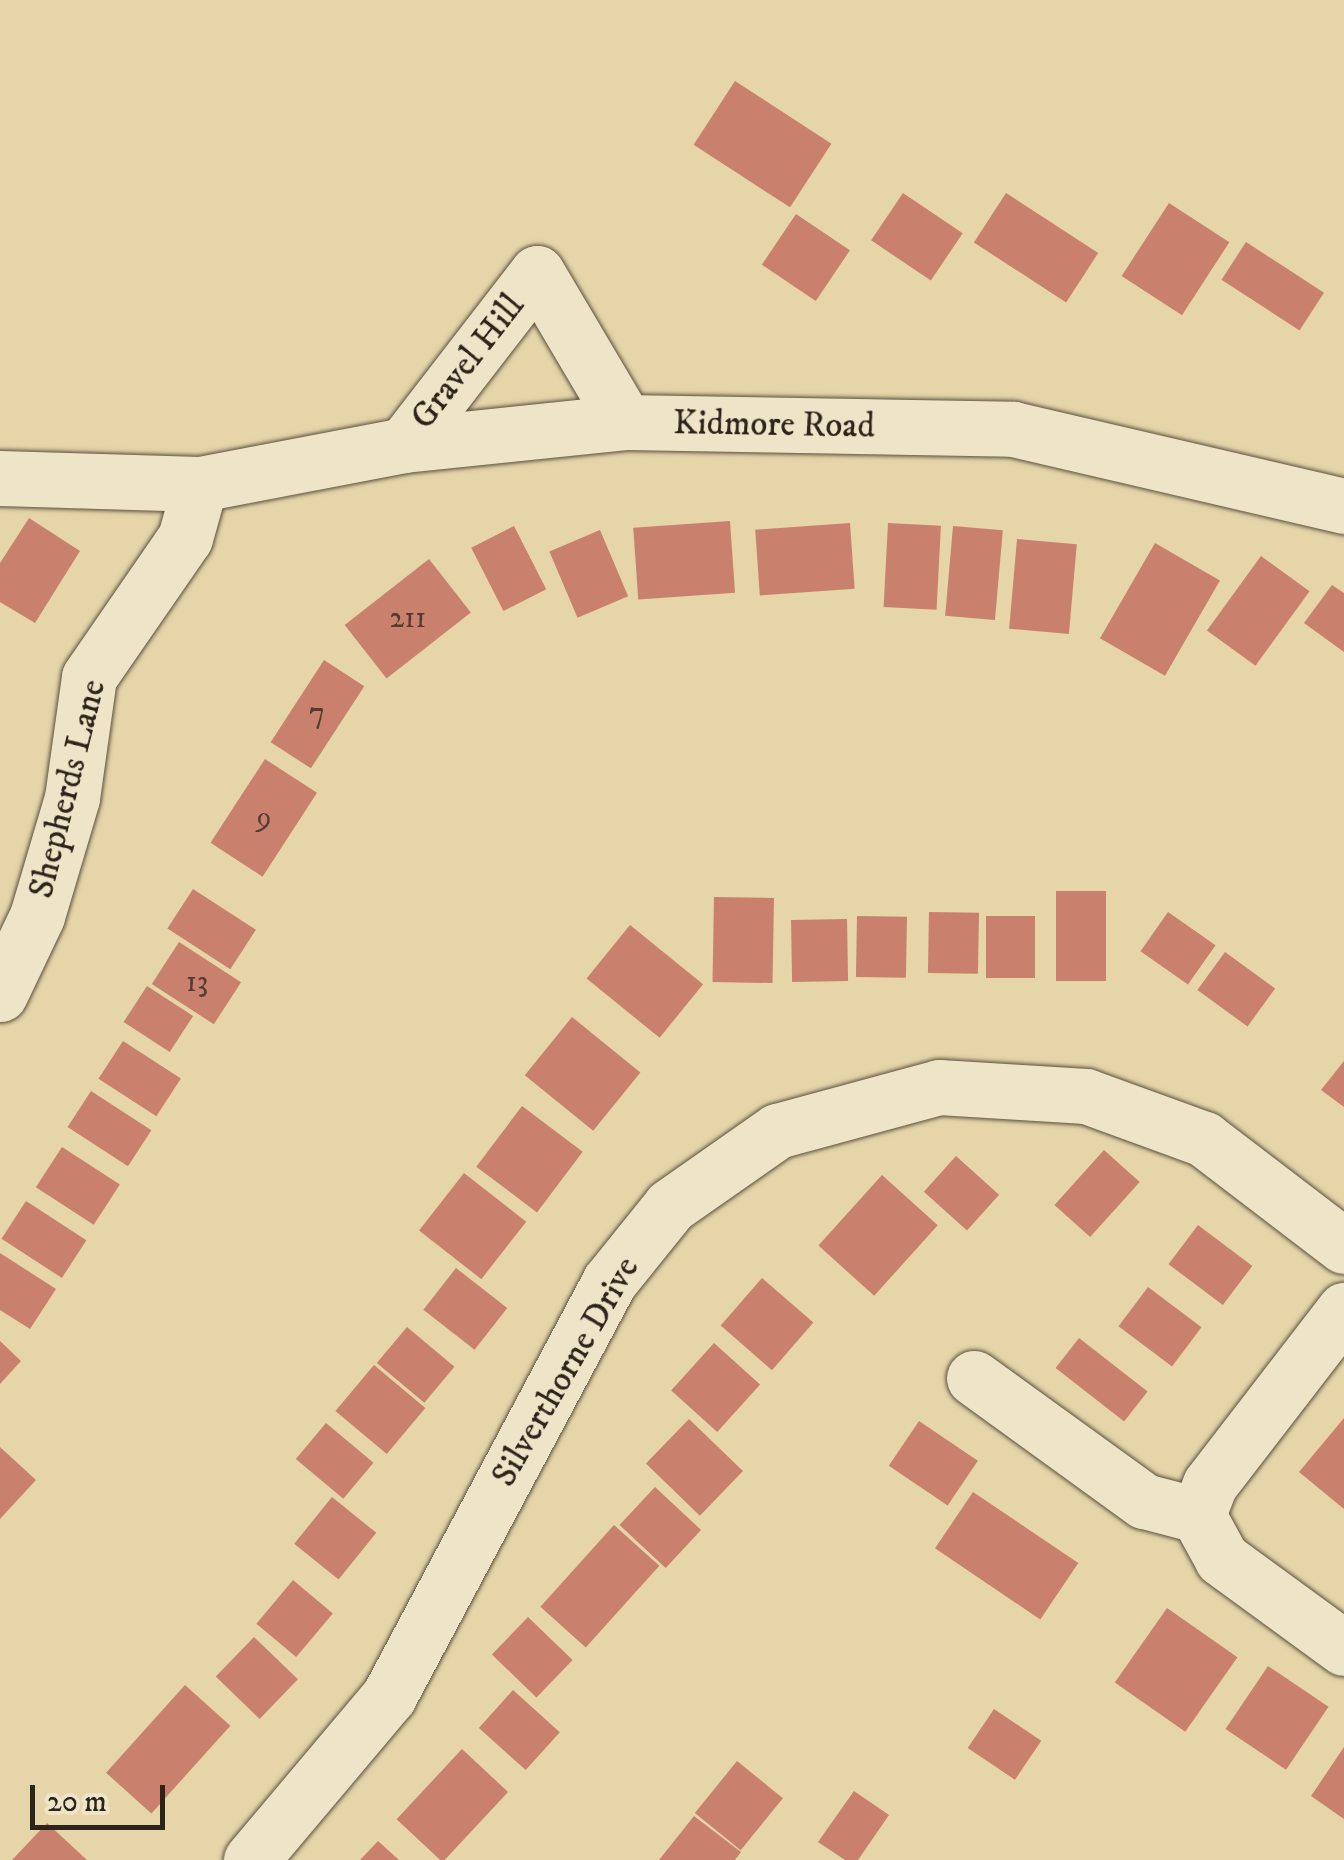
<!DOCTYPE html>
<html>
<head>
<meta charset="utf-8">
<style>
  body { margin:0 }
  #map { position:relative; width:1344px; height:1860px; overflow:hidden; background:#e5d5a9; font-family:"IM FELL DW Pica",serif }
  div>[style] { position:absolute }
  .building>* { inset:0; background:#c9816d; transform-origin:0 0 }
  .roads { filter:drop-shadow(0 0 2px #5a503e) drop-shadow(0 0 2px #5a503e) }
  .minor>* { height:55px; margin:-27.5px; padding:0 27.5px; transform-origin:27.5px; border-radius:27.5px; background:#eee4c7 }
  span { translate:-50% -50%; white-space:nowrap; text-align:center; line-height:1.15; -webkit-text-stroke:10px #eee4c7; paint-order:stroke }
  .number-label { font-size:30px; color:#533b2f }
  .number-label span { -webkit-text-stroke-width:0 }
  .street-label { font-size:35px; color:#2c241a }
  .scale { position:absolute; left:30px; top:1785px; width:135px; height:45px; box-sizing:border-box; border:5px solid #2c241a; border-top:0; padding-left:12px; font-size:30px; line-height:35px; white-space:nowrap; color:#2c241a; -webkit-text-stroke:8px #eee4c7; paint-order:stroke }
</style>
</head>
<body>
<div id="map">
  <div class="building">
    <i style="left:735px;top:81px;width:115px;height:76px;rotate:33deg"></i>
    <i style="left:903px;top:193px;width:72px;height:57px;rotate:34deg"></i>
    <i style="left:1006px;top:193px;width:110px;height:59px;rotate:33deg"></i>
    <i style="left:1169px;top:203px;width:72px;height:87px;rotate:33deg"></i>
    <i style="left:796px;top:214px;width:65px;height:61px;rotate:34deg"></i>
    <i style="left:1246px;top:242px;width:93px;height:45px;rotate:33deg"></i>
    <i style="clip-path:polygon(29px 518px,80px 551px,35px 623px,0 602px,0 563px)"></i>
    <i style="left:730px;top:521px;width:72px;height:97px;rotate:86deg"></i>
    <i style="left:850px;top:523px;width:66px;height:95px;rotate:86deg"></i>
    <i style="left:888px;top:523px;width:53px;height:84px;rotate:3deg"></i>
    <i style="left:514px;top:526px;width:71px;height:48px;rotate:63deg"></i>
    <i style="left:953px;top:526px;width:50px;height:90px;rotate:5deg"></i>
    <i style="left:600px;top:530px;width:72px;height:55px;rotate:67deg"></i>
    <i style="left:1017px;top:539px;width:60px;height:90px;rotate:5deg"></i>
    <i style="left:1155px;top:543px;width:75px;height:110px;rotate:30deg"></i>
    <i style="left:1261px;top:556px;width:60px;height:92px;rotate:36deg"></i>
    <i style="left:429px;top:559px;width:68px;height:107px;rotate:52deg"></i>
    <i style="clip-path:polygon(1332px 585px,1344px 593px,1344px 652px,1304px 623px)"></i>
    <i style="left:324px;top:660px;width:48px;height:98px;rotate:33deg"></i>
    <i style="left:265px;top:759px;width:62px;height:100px;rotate:33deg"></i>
    <i style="left:193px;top:889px;width:75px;height:47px;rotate:33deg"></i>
    <i style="left:1056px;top:891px;width:50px;height:90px"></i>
    <i style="left:714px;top:897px;width:60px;height:85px;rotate:1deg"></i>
    <i style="left:929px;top:912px;width:50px;height:61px;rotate:1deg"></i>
    <i style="left:1168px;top:912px;width:58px;height:48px;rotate:35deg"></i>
    <i style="left:857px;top:916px;width:50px;height:61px;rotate:1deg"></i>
    <i style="left:1035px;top:916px;width:62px;height:49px;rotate:90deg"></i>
    <i style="left:847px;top:919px;width:62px;height:56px;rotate:89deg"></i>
    <i style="left:630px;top:925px;width:94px;height:69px;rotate:39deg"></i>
    <i style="left:179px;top:942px;width:74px;height:50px;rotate:33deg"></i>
    <i style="left:1225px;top:952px;width:62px;height:47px;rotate:36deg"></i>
    <i style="left:147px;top:986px;width:55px;height:43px;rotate:33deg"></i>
    <i style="left:572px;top:1017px;width:88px;height:75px;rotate:39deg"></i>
    <i style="left:123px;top:1041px;width:69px;height:45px;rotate:33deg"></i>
    <i style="clip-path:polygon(1344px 1061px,1344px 1107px,1321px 1090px)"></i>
    <i style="left:91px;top:1091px;width:72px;height:43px;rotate:33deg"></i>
    <i style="left:522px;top:1106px;width:76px;height:76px;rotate:37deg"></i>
    <i style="left:62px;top:1147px;width:69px;height:48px;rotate:33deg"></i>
    <i style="left:1104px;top:1150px;width:48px;height:74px;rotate:42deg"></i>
    <i style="left:956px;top:1156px;width:58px;height:48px;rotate:42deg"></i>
    <i style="left:464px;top:1173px;width:79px;height:73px;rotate:38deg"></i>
    <i style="left:882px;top:1175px;width:75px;height:95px;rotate:42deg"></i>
    <i style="left:26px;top:1201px;width:72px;height:45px;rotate:33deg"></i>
    <i style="left:1198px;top:1225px;width:68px;height:49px;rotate:37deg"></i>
    <i style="clip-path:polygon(0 1253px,56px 1289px,30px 1329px,0 1310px)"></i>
    <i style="left:456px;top:1268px;width:65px;height:53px;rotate:38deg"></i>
    <i style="left:762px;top:1278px;width:68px;height:63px;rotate:41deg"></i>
    <i style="left:1148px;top:1287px;width:67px;height:49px;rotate:37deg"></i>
    <i style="left:407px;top:1327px;width:62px;height:47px;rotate:40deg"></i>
    <i style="left:1079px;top:1338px;width:87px;height:38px;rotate:38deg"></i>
    <i style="clip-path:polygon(0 1341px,21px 1361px,0 1384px)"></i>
    <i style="left:714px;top:1343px;width:62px;height:64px;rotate:42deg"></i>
    <i style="left:374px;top:1365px;width:67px;height:60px;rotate:40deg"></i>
    <i style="clip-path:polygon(1344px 1418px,1344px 1509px,1299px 1472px)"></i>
    <i style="left:689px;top:1419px;width:75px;height:62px;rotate:44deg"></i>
    <i style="left:919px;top:1421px;width:71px;height:54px;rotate:34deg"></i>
    <i style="left:326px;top:1423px;width:62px;height:47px;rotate:40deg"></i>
    <i style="clip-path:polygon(0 1447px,36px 1480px,0 1519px)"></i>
    <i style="left:655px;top:1487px;width:63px;height:52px;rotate:43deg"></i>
    <i style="left:973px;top:1492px;width:127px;height:68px;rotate:34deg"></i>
    <i style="left:332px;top:1497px;width:57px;height:60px;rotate:39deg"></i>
    <i style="left:614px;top:1525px;width:61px;height:110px;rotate:42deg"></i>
    <i style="left:293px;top:1580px;width:52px;height:57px;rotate:40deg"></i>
    <i style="left:1167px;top:1608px;width:86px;height:91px;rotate:35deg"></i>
    <i style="left:528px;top:1617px;width:62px;height:52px;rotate:44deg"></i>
    <i style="left:254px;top:1637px;width:61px;height:55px;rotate:44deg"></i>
    <i style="left:1268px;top:1666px;width:73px;height:76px;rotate:34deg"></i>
    <i style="left:185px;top:1685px;width:61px;height:118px;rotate:42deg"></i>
    <i style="left:513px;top:1690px;width:63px;height:51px;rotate:42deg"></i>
    <i style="left:994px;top:1709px;width:57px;height:47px;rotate:34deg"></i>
    <i style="clip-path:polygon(1344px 1747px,1344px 1819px,1311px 1796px)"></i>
    <i style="left:462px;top:1749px;width:63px;height:96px;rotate:43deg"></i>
    <i style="left:737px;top:1761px;width:59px;height:67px;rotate:39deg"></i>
    <i style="clip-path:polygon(854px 1791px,889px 1815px,858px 1860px,845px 1860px,818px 1842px)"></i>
    <i style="clip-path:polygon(694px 1816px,741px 1852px,735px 1860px,659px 1860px)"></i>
    <i style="clip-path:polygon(47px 1823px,87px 1860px,12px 1860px)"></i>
    <i style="clip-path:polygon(378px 1841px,399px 1860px,360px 1860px)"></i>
  </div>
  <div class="roads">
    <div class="minor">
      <i style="left:404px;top:445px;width:217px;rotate:-52.3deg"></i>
      <i style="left:537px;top:273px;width:173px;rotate:59.4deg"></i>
      <i style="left:0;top:478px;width:200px;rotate:1.7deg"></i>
      <i style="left:200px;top:484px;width:208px;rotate:-10.8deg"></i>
      <i style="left:404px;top:445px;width:222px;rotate:-5.9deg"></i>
      <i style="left:625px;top:422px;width:388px;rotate:1deg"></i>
      <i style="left:1013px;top:429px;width:340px;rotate:13.1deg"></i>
      <i style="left:0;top:994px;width:86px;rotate:-64.6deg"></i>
      <i style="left:37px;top:916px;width:123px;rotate:-73.5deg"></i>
      <i style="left:72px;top:798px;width:122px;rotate:-82deg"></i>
      <i style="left:89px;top:677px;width:169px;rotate:-55.4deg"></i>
      <i style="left:185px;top:538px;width:56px;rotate:-74.5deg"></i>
      <i style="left:974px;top:1378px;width:210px;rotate:35.9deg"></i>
      <i style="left:1144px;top:1501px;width:56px;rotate:14.5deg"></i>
      <i style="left:1198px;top:1515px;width:50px;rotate:61.4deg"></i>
      <i style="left:1222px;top:1559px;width:151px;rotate:36.1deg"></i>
      <i style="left:1198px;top:1515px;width:33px;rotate:-69deg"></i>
      <i style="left:1210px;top:1484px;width:220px;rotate:-52.4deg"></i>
      <i style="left:251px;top:1860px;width:214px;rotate:-49.9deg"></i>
      <i style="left:389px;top:1696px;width:469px;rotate:-62deg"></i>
      <i style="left:609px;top:1282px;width:97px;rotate:-51.2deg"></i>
      <i style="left:670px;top:1206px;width:131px;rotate:-35deg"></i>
      <i style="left:777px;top:1131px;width:168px;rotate:-15.2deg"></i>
      <i style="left:939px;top:1087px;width:147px;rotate:3.5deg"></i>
      <i style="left:1086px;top:1096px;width:126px;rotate:20deg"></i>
      <i style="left:1204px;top:1139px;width:176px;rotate:37.4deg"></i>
    </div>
  </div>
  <div class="number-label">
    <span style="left:408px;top:619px">211</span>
    <span style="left:317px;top:714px">7</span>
    <span style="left:264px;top:818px">9</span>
    <span style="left:197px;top:983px">13</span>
  </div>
  <div class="street-label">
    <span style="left:468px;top:362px;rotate:-52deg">Gravel Hill</span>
    <span style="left:774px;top:425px;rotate:1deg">Kidmore Road</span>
    <span style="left:68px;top:789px;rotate:-76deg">Shepherds Lane</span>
    <span style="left:566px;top:1372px;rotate:-60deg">Silverthorne Drive</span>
  </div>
  <div class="scale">20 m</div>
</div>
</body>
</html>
